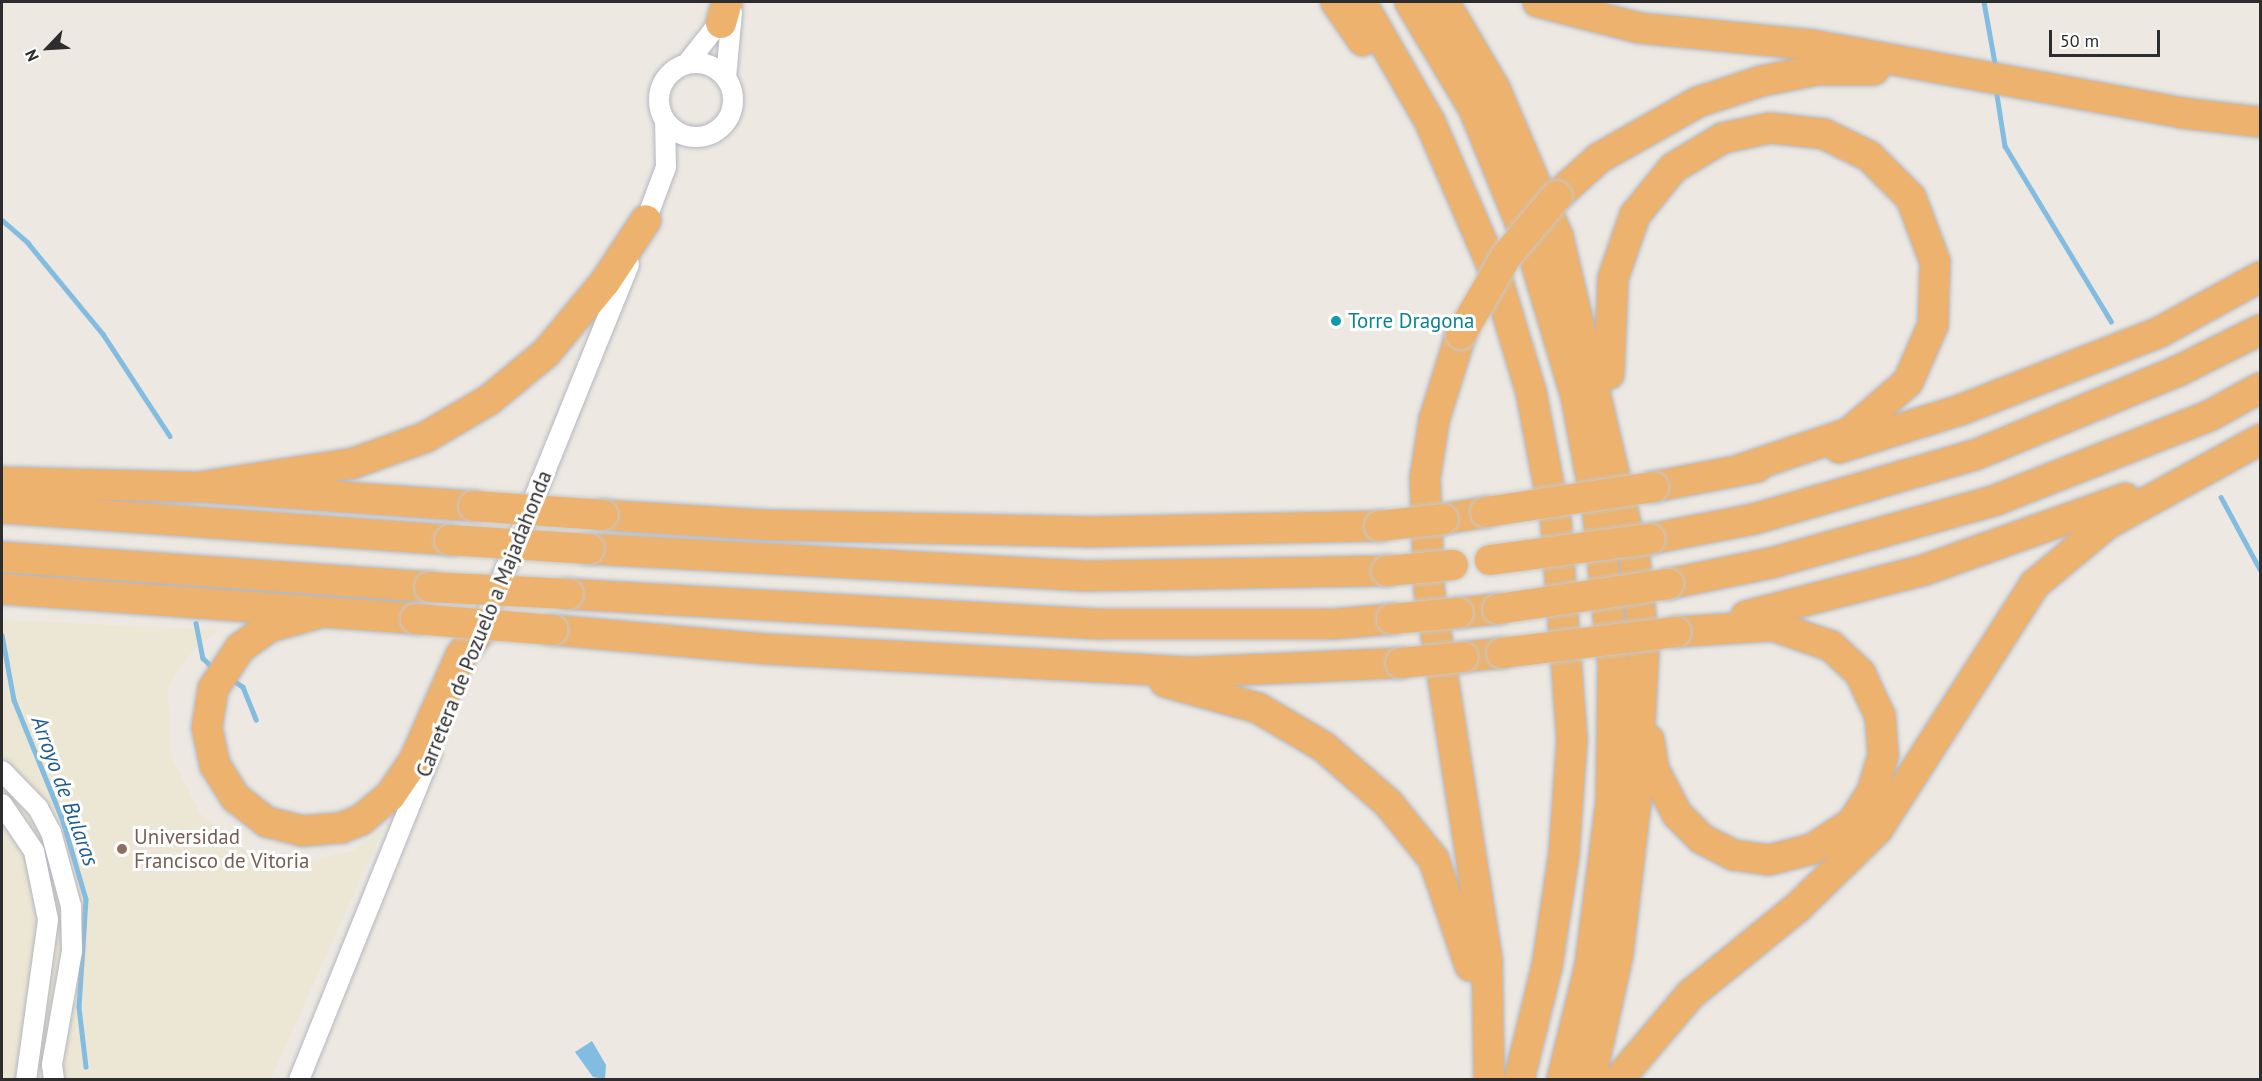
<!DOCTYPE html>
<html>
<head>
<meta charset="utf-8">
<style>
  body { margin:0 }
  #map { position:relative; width:2262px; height:1081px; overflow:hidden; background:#ede9e2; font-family:"PT Sans",sans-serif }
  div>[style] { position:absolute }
  .education>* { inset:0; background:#ece7d4 }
  .water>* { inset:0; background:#82bde1 }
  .stream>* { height:4.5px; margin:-2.25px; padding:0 2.25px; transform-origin:2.25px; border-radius:2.25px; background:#82bde1 }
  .roads { filter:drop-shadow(0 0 2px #b5b6bf) drop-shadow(0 0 2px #b5b6bf) }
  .minor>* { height:20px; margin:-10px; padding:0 10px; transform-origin:10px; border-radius:10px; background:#fff }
  .minor>.ring { margin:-10px; padding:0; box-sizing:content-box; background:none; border:20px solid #fff; border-radius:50% }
  .highway>* { height:30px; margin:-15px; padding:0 15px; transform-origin:15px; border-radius:15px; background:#ecb26e }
  .bridges { filter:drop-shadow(0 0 2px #c8c8c8) drop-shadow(0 0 2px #c8c8c8) }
  .highway-bridge>* { height:30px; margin:-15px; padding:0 15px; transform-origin:15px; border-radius:15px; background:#ecb26e }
  .dots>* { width:16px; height:16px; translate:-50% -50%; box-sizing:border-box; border:3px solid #fff; border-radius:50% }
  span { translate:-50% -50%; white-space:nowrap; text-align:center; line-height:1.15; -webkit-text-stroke:6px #fff; paint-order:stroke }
  .culture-label { font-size:21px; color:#0d838f }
  .left { translate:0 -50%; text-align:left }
  .street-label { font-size:21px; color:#2d2d2d }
  .education-label { font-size:21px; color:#785e54 }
  .water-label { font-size:22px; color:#1e5c90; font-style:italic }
  .frame { position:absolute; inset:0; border:3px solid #2d2d2d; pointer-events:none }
  .north { position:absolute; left:18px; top:18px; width:60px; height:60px; -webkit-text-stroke:4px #fff; paint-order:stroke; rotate:245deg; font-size:16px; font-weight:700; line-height:24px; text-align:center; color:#2d2d2d }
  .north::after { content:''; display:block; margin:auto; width:21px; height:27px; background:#2d2d2d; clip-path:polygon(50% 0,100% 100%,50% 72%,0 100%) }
  .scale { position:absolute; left:2049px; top:30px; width:111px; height:27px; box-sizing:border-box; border:3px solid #2d2d2d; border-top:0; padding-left:8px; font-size:18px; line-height:21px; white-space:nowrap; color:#2d2d2d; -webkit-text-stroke:4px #fff; paint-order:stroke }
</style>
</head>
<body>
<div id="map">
  <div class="education">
    <i style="clip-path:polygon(2px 620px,219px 630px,195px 648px,168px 687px,171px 755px,200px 813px,239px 848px,287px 860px,312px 861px,354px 850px,383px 829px,271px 1079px,2px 1080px)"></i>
  </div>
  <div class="water">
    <i style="clip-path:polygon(592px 1041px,606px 1065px,605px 1079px,593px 1077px,575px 1052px)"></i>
  </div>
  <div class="stream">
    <i style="left:1984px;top:2px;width:62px;rotate:79.8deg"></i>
    <i style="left:1997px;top:95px;width:52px;rotate:81.1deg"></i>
    <i style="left:2005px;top:146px;width:205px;rotate:58.8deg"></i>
    <i style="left:2px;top:220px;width:35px;rotate:41deg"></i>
    <i style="left:28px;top:243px;width:118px;rotate:50.5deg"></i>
    <i style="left:103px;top:334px;width:122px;rotate:56.7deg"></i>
    <i style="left:2221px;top:497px;width:82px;rotate:61.6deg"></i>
    <i style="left:196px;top:623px;width:36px;rotate:79deg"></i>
    <i style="left:203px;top:658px;width:14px;rotate:45deg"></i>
    <i style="left:2px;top:635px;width:66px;rotate:79.5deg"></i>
    <i style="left:14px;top:700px;width:127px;rotate:67.9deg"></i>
    <i style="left:62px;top:818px;width:84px;rotate:73.5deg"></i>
    <i style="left:86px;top:899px;width:108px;rotate:93.7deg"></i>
    <i style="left:79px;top:1007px;width:60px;rotate:83.3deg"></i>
    <i style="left:233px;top:680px;width:12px;rotate:35deg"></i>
    <i style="left:243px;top:687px;width:35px;rotate:68deg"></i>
  </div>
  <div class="roads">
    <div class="minor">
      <i style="left:689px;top:61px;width:60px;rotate:-51.8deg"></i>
      <i class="ring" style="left:659px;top:63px;width:54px;height:54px"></i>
      <i style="left:726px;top:78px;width:66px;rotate:-84.8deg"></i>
      <i style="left:642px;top:231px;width:68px;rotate:-69.4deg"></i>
      <i style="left:666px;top:167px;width:46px;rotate:-91.2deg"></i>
      <i style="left:479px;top:634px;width:399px;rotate:-67.9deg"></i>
      <i style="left:2px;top:771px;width:52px;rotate:45.8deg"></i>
      <i style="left:38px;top:808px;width:27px;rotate:62deg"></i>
      <i style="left:51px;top:832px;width:77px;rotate:74.9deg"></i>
      <i style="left:71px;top:906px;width:45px;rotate:88.7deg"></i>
      <i style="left:72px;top:951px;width:116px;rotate:100deg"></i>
      <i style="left:52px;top:1065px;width:15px;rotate:82deg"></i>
      <i style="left:2px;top:804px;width:57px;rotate:55.8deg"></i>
      <i style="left:34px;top:851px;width:70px;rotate:78.5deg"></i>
      <i style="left:48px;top:920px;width:162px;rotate:97.8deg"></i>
      <i style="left:299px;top:1080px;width:353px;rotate:-68deg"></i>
    </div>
    <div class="highway">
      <i style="left:1336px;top:2px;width:47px;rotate:55.3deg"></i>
      <i style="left:1361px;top:2px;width:138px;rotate:60.1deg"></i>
      <i style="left:1430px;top:122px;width:163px;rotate:66.6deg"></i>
      <i style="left:1495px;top:272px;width:125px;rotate:73.3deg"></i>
      <i style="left:1531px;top:392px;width:133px;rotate:79.2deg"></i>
      <i style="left:1556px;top:523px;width:217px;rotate:85.8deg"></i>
      <i style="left:1572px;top:739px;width:115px;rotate:94deg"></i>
      <i style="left:1564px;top:854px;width:113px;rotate:98.6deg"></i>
      <i style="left:1547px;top:966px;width:117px;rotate:103.8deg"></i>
      <i style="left:1410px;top:2px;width:125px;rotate:59.1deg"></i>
      <i style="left:1474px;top:109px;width:159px;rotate:67.8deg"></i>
      <i style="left:1534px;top:256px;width:146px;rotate:73.3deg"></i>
      <i style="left:1576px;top:396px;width:120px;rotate:79.4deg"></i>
      <i style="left:1598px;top:514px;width:151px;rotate:84.3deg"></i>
      <i style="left:1613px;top:664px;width:138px;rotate:90.8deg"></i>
      <i style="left:1611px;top:802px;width:165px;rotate:97.3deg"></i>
      <i style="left:1590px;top:966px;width:117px;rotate:103.8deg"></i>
      <i style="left:1444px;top:2px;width:101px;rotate:59.6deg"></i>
      <i style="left:1495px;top:89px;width:161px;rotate:66.9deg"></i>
      <i style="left:1558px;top:237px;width:334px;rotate:76.7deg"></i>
      <i style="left:1635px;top:562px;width:84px;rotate:83.9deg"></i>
      <i style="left:1644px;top:646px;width:154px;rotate:93deg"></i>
      <i style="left:1636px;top:800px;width:155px;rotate:96.7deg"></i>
      <i style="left:1618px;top:954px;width:129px;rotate:102.5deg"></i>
      <i style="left:1538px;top:2px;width:104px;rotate:14.4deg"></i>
      <i style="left:1639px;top:28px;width:175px;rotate:5.6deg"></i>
      <i style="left:1813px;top:45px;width:375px;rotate:10.4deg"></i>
      <i style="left:2182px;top:113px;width:79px;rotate:6.6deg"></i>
      <i style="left:721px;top:23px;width:22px;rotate:-74deg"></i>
      <i style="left:1557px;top:196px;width:57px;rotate:-42.1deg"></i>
      <i style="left:1599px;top:158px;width:114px;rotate:-29.5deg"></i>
      <i style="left:1698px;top:102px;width:66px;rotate:-18.4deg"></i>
      <i style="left:1761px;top:81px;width:57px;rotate:-11.1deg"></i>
      <i style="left:1817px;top:70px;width:57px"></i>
      <i style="left:1461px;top:334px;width:90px;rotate:107.4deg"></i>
      <i style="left:1434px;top:420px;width:59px;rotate:98.8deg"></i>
      <i style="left:1425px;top:478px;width:111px;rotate:87.9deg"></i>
      <i style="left:1429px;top:589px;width:376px;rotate:81.1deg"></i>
      <i style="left:1487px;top:960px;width:120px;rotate:89deg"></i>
      <i style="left:1609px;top:374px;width:96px;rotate:-87.6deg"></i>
      <i style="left:1613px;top:278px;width:67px;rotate:-70.8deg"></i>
      <i style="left:1635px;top:215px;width:60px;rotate:-51deg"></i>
      <i style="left:1673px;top:168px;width:58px;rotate:-31deg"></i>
      <i style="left:1723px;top:138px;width:48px;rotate:-12deg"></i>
      <i style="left:1770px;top:128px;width:54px;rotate:6.3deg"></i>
      <i style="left:1824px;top:134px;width:50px;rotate:26.1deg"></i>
      <i style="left:1869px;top:156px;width:59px;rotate:45deg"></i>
      <i style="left:1911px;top:198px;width:68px;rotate:69.4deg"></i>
      <i style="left:1935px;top:262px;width:63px;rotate:91.8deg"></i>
      <i style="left:1933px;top:325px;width:62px;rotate:113.7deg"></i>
      <i style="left:1908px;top:382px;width:78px;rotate:139.2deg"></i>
      <i style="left:1849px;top:433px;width:116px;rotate:161.4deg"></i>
      <i style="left:1839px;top:448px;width:127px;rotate:-17.4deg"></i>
      <i style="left:1960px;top:410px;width:215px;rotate:-21.3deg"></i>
      <i style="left:2160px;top:332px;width:114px;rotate:-28.8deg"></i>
      <i style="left:2px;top:482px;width:197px;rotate:1.5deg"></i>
      <i style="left:199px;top:487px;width:276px;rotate:4deg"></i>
      <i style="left:199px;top:487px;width:157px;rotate:-8.8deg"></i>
      <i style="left:354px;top:463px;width:77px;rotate:-19.9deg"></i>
      <i style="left:426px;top:437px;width:73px;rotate:-30.4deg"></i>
      <i style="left:489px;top:400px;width:74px;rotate:-39.5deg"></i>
      <i style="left:546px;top:353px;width:92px;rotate:-50.3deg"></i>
      <i style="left:605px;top:282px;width:74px;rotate:-56.5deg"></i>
      <i style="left:1653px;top:487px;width:106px;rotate:-10.9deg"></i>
      <i style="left:2px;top:508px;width:449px;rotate:4.1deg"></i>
      <i style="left:603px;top:515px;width:163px;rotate:3.5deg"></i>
      <i style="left:766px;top:525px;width:323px;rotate:1.2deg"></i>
      <i style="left:1089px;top:532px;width:291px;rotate:-1.2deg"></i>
      <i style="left:1443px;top:519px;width:44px;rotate:-9.2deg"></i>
      <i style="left:1650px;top:539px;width:106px;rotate:-10.9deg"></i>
      <i style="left:1754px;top:519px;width:230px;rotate:-16.2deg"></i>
      <i style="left:1975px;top:455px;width:220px;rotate:-22.5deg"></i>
      <i style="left:2178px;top:371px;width:92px;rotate:-26.6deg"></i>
      <i style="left:589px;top:549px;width:498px;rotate:3.1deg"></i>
      <i style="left:1086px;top:576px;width:301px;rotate:-1deg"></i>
      <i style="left:2px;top:557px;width:429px;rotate:4deg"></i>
      <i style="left:1668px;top:584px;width:105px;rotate:-11.5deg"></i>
      <i style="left:1771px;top:563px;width:234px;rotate:-15.6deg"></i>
      <i style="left:1996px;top:500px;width:229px;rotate:-21.5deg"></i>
      <i style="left:2209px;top:416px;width:58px;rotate:-28.8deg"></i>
      <i style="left:2px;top:589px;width:415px;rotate:4.1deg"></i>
      <i style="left:568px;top:594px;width:529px;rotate:3.25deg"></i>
      <i style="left:1096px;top:624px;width:238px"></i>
      <i style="left:1334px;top:624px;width:58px;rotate:-4.9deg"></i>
      <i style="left:323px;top:612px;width:56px;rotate:164.5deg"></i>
      <i style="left:269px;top:627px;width:36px;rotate:144deg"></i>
      <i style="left:240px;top:648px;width:49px;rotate:123.4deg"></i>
      <i style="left:213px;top:689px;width:39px;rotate:99deg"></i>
      <i style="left:207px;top:728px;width:38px;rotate:78deg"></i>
      <i style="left:215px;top:765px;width:39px;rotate:58deg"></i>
      <i style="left:236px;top:798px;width:39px;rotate:38deg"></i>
      <i style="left:267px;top:822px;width:37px;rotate:14deg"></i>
      <i style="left:303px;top:831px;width:38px;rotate:-5deg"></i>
      <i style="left:341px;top:828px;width:22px;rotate:-22deg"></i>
      <i style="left:361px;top:820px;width:38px;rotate:-40deg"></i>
      <i style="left:390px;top:796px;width:42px;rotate:-55.6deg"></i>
      <i style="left:414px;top:761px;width:116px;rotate:-66.1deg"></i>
      <i style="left:461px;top:655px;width:34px;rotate:-52deg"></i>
      <i style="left:1458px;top:613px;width:40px;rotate:-5.7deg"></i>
      <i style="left:1746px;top:616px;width:184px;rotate:-14.5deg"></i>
      <i style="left:1924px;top:570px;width:214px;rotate:-19.6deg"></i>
      <i style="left:553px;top:630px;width:213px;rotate:5.1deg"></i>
      <i style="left:765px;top:649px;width:430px;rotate:3.1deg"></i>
      <i style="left:1194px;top:672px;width:207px;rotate:-2.5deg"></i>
      <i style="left:1463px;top:657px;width:39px;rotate:-6deg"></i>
      <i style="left:1165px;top:682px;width:97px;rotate:15.6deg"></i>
      <i style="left:1258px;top:708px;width:77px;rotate:30.6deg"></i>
      <i style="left:1324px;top:747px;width:86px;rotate:41.2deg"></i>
      <i style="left:1389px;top:804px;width:72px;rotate:51.2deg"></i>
      <i style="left:1434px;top:860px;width:112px;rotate:71.2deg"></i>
      <i style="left:1649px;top:740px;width:30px;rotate:81deg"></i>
      <i style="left:1654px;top:770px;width:50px;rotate:62.4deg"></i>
      <i style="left:1677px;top:814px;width:35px;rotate:45deg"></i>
      <i style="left:1702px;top:839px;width:36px;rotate:27deg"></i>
      <i style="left:1734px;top:855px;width:35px;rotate:8deg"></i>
      <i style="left:1769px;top:860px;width:44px;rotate:-14.3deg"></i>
      <i style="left:1812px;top:849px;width:48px;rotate:-33deg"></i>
      <i style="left:1852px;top:823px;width:37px;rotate:-57deg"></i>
      <i style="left:1872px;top:792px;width:39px;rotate:-73deg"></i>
      <i style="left:1883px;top:755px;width:39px;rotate:-94deg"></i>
      <i style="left:1880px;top:716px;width:47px;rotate:-114.9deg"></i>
      <i style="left:1860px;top:673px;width:40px;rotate:-137deg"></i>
      <i style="left:1831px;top:646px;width:61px;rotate:-161deg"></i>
      <i style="left:1773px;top:626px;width:97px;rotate:176.5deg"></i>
      <i style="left:1618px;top:1080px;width:113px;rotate:-49.7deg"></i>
      <i style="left:1691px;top:994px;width:138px;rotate:-39.1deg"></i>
      <i style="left:1798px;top:907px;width:110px;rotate:-44.3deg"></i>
      <i style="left:1877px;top:830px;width:292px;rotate:-57.3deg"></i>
      <i style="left:2035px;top:584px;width:94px;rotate:-39.8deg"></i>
      <i style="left:2107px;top:524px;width:175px;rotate:-28.8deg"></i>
    </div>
  </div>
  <div class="bridges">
    <div class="highway-bridge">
      <i style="left:1461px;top:334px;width:91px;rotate:-59.8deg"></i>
      <i style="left:1507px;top:255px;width:77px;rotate:-49.7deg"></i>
      <i style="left:474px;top:506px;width:129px;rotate:4deg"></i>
      <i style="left:1486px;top:512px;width:169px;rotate:-8.5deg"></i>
      <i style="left:1380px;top:526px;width:63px;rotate:-6.3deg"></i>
      <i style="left:450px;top:540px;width:139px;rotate:3.7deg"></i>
      <i style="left:1490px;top:560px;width:161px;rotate:-7.5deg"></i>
      <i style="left:1387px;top:571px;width:66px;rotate:-5.2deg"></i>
      <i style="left:430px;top:587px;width:138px;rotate:2.9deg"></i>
      <i style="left:1498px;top:609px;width:172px;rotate:-8.4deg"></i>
      <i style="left:416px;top:619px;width:137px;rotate:4.6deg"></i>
      <i style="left:1392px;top:619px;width:66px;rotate:-5.2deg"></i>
      <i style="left:1502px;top:653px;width:175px;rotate:-6.9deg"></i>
      <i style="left:1401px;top:663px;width:62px;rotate:-5.5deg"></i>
    </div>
  </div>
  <div class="dots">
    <i style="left:1336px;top:321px;background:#0f9aa8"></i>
    <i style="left:122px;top:849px;background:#8d6e63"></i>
  </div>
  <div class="culture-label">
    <span class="left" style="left:1348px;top:321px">Torre Dragona</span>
  </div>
  <div class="street-label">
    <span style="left:484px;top:624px;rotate:-68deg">Carretera de Pozuelo a Majadahonda</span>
  </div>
  <div class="education-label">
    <span class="left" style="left:134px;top:849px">Universidad<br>Francisco de Vitoria</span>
  </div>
  <div class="water-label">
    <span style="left:65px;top:791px;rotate:70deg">Arroyo de Bularas</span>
  </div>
  <div class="frame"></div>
  <div class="north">N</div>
  <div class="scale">50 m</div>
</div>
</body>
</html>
